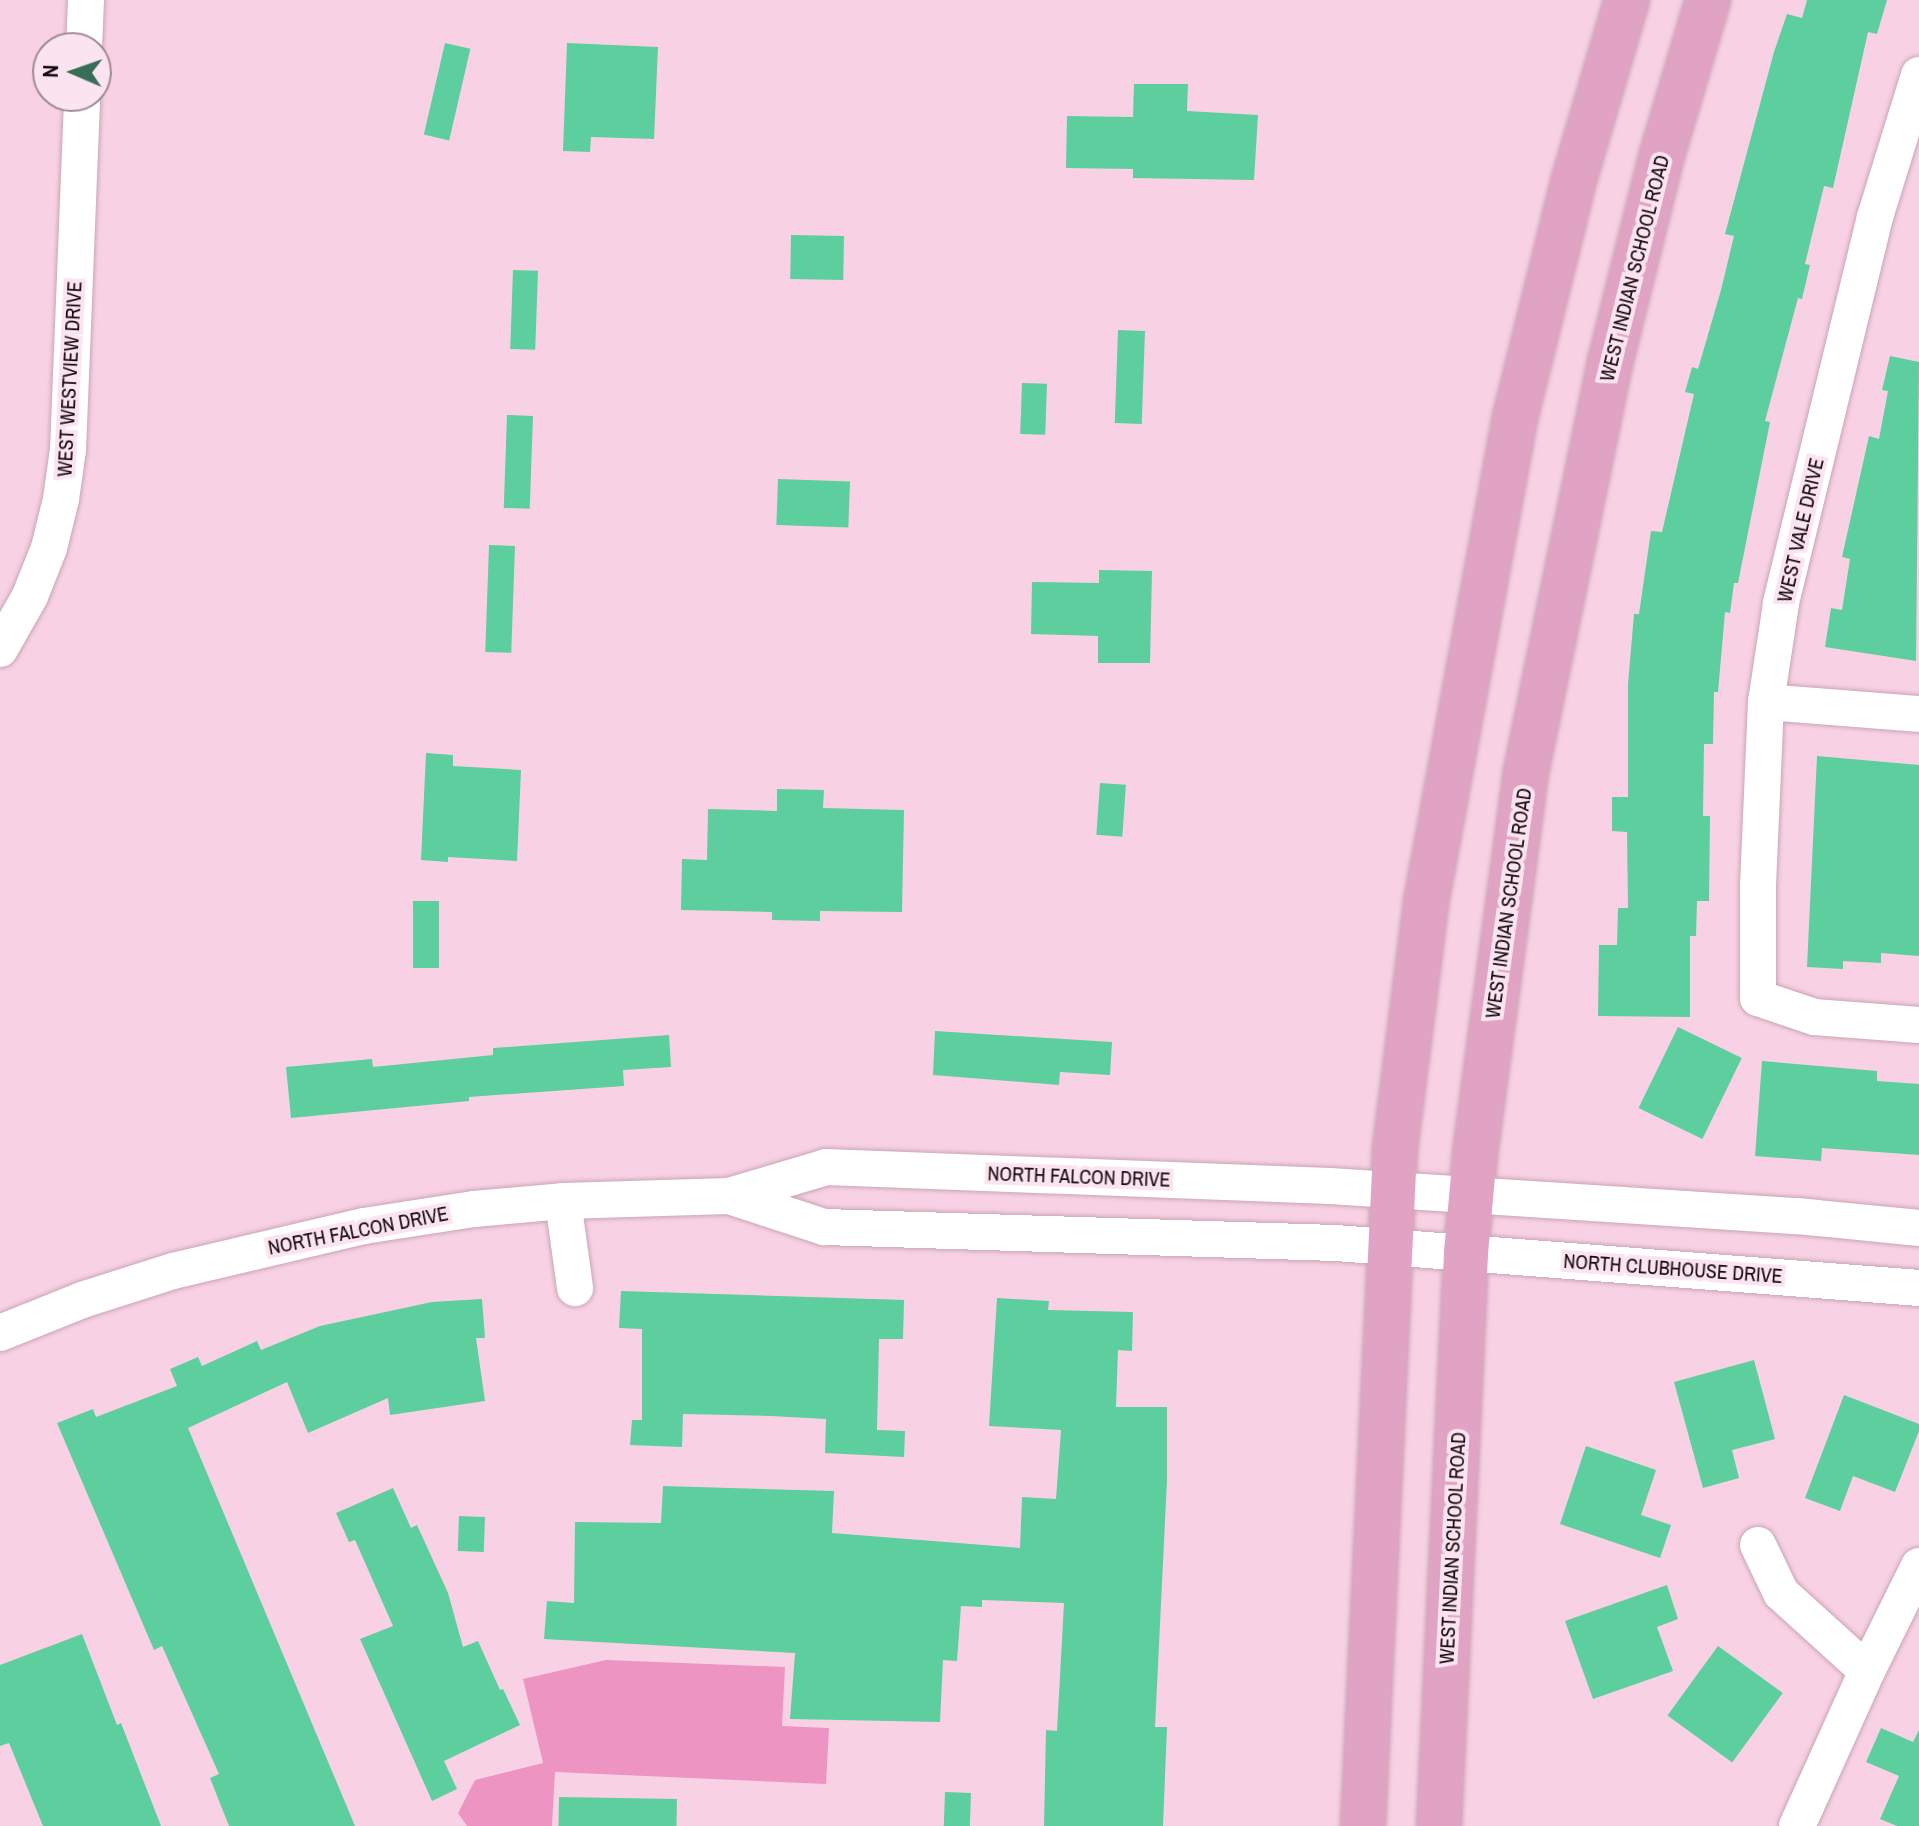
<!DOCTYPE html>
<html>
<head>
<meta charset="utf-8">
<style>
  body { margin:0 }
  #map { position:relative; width:1919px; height:1826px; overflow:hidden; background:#f8d2e4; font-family:"Archivo Narrow",sans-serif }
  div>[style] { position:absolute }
  .green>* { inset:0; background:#ee94c3 }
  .building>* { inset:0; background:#5dce9e; transform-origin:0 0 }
  .roads { filter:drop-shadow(0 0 2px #c9a5b6) drop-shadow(0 0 2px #c9a5b6) }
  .minor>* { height:36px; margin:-18px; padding:0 18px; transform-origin:18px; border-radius:18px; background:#fff }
  .major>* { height:44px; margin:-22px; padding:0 22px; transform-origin:22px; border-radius:22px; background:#e0a3c4 }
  span { translate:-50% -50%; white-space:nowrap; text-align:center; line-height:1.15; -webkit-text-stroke:8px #fbe4ef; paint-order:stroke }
  .street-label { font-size:20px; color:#13070d }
  .north { position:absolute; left:32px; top:32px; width:80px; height:80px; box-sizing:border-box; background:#fbe4ef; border:2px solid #9e8c95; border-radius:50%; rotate:272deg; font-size:22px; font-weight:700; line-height:32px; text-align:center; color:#13070d }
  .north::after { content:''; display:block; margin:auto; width:28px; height:36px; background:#376e56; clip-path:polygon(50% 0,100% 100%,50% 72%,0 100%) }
</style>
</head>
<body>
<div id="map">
  <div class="green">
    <i style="clip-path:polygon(606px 1660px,785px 1667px,782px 1726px,829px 1728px,826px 1784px,555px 1772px,552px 1826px,467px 1826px,458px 1813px,475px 1780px,543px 1763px,523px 1679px)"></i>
  </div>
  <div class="building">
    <i style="clip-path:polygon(1807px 0,1887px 0,1877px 34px,1868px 32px,1833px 188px,1824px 186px,1805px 264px,1810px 265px,1802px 299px,1798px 298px,1765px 421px,1770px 422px,1738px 583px,1734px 583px,1730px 613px,1725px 612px,1718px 692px,1714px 692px,1713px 744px,1704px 744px,1703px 816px,1710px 816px,1709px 901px,1697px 901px,1696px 936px,1690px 936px,1690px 1017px,1598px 1016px,1599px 945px,1617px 945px,1618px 908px,1628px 908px,1627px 832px,1612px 831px,1612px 797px,1628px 797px,1628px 684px,1634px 614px,1639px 614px,1651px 531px,1662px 532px,1694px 394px,1685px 392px,1692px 367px,1698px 369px,1721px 290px,1734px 236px,1725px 234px,1774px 52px,1787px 14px,1802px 18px)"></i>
    <i style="left:445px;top:43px;width:26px;height:94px;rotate:13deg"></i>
    <i style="clip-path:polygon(567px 43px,658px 47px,654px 139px,591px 137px,590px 152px,563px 151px)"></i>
    <i style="clip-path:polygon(1134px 84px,1188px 84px,1187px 111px,1258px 115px,1254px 180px,1133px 178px,1133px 169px,1066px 168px,1067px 116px,1133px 117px)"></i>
    <i style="left:791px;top:235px;width:53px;height:44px;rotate:1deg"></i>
    <i style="left:513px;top:270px;width:25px;height:79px;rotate:2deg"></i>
    <i style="left:1118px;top:330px;width:27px;height:93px;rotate:2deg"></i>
    <i style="clip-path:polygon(1890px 356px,1919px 362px,1916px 661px,1825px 647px,1831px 608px,1842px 610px,1850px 559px,1842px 557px,1869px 436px,1879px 439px,1888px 391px,1882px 390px)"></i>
    <i style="left:1022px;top:383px;width:25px;height:51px;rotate:2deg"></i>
    <i style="left:507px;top:415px;width:26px;height:93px;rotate:2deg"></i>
    <i style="left:778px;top:479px;width:72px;height:46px;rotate:2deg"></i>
    <i style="left:489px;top:545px;width:26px;height:107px;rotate:2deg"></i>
    <i style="clip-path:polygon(1099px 570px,1152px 571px,1150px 663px,1098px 663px,1098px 636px,1031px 634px,1032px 582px,1099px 583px)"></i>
    <i style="clip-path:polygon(426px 753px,453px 755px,453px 766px,521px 770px,517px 861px,448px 857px,448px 862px,421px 860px)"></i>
    <i style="clip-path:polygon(1817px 756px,1919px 765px,1919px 956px,1881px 953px,1881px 963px,1843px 961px,1843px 969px,1807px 967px)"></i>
    <i style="left:1100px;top:783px;width:26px;height:52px;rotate:4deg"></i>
    <i style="clip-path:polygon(777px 789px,824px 790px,823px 808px,904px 810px,902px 912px,820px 911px,820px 921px,772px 920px,772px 912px,681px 910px,682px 859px,707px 860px,708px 809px,777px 811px)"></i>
    <i style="left:413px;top:901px;width:26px;height:67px"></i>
    <i style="left:1678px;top:1027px;width:71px;height:90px;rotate:26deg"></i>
    <i style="clip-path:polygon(935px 1031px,1112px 1042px,1110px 1075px,1060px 1072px,1059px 1085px,933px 1075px)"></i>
    <i style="clip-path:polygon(669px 1035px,671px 1067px,623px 1070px,624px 1086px,469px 1097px,469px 1101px,291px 1118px,286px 1067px,372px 1059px,373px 1067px,493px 1055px,493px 1048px)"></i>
    <i style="clip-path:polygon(1762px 1061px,1877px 1071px,1877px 1081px,1919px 1084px,1919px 1155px,1822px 1148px,1821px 1161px,1755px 1156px)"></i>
    <i style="clip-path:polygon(621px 1291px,904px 1300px,903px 1339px,879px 1339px,877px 1430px,905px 1431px,904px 1457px,825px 1453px,826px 1419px,771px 1416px,683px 1414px,682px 1447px,630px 1445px,632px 1420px,642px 1420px,642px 1329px,619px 1328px)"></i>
    <i style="clip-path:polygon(997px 1298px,1049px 1301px,1048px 1310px,1133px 1312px,1132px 1351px,1118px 1350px,1116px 1407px,1167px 1407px,1167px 1480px,1155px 1727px,1167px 1727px,1163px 1826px,1044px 1826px,1046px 1730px,1057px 1731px,1064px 1603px,982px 1600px,982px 1607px,961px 1606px,957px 1661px,943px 1660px,940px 1722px,790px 1719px,795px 1653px,544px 1639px,547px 1601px,574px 1603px,575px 1522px,661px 1523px,663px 1486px,834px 1491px,832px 1533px,1020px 1548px,1022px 1497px,1056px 1499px,1061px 1430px,989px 1426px)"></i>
    <i style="clip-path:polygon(482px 1299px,485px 1338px,476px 1338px,485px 1401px,390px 1415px,388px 1398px,308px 1433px,287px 1382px,188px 1428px,355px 1826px,229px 1826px,210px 1778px,219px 1774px,162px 1646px,154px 1650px,57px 1423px,93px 1409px,96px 1417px,177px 1386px,170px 1369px,198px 1357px,202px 1366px,257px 1341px,261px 1350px,320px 1326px,432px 1302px)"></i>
    <i style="clip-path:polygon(1754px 1360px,1775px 1439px,1732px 1450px,1739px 1478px,1703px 1488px,1674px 1382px)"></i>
    <i style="clip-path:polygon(1844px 1395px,1919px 1424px,1919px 1431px,1895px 1492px,1853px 1476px,1840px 1511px,1805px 1498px)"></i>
    <i style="clip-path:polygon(1586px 1446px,1656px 1470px,1641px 1515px,1671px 1525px,1660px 1558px,1560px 1524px)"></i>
    <i style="clip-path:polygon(393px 1488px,411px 1528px,417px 1525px,448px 1593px,463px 1647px,478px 1641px,500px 1690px,503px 1689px,520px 1725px,444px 1761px,457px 1789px,432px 1801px,360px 1639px,393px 1626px,355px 1540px,349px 1542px,336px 1513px)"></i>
    <i style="left:459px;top:1516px;width:26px;height:35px;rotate:2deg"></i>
    <i style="clip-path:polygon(1667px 1585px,1678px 1619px,1657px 1627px,1673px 1671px,1593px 1699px,1565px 1621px)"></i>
    <i style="clip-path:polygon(82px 1634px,117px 1725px,121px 1723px,161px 1826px,43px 1826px,9px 1743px,0 1746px,0 1665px)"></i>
    <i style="left:1718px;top:1646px;width:80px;height:86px;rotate:36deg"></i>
    <i style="clip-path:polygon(1881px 1728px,1913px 1742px,1919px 1730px,1919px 1826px,1897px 1826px,1880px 1819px,1899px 1776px,1866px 1762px)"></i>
    <i style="left:945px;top:1792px;width:26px;height:34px;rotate:2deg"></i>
    <i style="left:559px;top:1797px;width:118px;height:29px;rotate:1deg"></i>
  </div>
  <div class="roads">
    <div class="minor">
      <i style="left:84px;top:48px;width:48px;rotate:-87.6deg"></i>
      <i style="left:1919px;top:75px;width:149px;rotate:107.2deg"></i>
      <i style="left:1875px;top:217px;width:398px;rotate:103.7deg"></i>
      <i style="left:1781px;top:604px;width:99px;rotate:98.7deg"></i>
      <i style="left:1766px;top:702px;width:182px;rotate:92.5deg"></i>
      <i style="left:1758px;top:884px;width:114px;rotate:90deg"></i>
      <i style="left:1758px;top:998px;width:59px;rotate:18.7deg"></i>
      <i style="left:1814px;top:1017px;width:105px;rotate:4.4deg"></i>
      <i style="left:0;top:649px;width:61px;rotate:-60.5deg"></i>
      <i style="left:30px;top:596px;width:52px;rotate:-68.4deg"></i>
      <i style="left:49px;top:548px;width:50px;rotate:-76.2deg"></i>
      <i style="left:61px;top:499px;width:49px;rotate:-81.9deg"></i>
      <i style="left:68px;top:450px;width:354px;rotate:-87.7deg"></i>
      <i style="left:1766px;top:702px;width:153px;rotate:4.5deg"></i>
      <i style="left:729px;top:1196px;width:100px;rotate:18.1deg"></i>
      <i style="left:824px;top:1227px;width:512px;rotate:1.79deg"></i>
      <i style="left:1336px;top:1243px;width:585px;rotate:4.41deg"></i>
      <i style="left:563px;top:1201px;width:88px;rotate:82.1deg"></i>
      <i style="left:0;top:1333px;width:88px;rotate:-21.9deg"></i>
      <i style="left:82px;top:1300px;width:96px;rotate:-17.7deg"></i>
      <i style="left:173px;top:1271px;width:196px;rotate:-13.3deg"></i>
      <i style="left:364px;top:1226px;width:111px;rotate:-8.8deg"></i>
      <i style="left:474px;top:1209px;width:89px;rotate:-5.1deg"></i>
      <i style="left:563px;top:1201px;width:166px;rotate:-1.7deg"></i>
      <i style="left:729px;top:1196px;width:101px;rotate:-16.6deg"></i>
      <i style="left:826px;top:1167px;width:504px;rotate:2.16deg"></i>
      <i style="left:1330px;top:1186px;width:468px;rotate:3.7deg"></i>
      <i style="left:1797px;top:1216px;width:123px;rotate:5.6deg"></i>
      <i style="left:1758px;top:1545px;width:53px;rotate:64.4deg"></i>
      <i style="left:1781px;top:1593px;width:116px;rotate:42.2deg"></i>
      <i style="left:1797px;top:1826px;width:170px;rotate:-65.7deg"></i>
      <i style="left:1867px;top:1671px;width:117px;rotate:-63.7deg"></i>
    </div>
    <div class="major">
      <i style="left:1363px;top:1826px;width:678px;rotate:-87.29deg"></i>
      <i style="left:1395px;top:1149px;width:248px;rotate:-82.8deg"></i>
      <i style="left:1426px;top:903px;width:493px;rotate:-79.6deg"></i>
      <i style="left:1515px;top:418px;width:242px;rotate:-76.1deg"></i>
      <i style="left:1573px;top:183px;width:191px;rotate:-73.6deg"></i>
      <i style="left:1439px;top:1826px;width:574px;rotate:-87.3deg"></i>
      <i style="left:1466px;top:1253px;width:99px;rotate:-84.8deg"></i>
      <i style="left:1475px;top:1154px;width:385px;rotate:-82.4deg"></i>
      <i style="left:1526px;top:772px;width:418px;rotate:-78.4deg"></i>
      <i style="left:1610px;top:363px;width:214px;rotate:-76deg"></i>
      <i style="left:1662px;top:155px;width:162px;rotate:-73.5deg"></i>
    </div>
  </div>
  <div class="street-label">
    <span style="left:1634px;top:268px;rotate:-76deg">WEST INDIAN SCHOOL ROAD</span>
    <span style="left:69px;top:379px;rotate:-87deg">WEST WESTVIEW DRIVE</span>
    <span style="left:1800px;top:530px;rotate:-77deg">WEST VALE DRIVE</span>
    <span style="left:1508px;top:903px;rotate:-82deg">WEST INDIAN SCHOOL ROAD</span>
    <span style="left:1079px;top:1176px;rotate:2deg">NORTH FALCON DRIVE</span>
    <span style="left:358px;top:1230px;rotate:-11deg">NORTH FALCON DRIVE</span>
    <span style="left:1673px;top:1268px;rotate:4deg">NORTH CLUBHOUSE DRIVE</span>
    <span style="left:1452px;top:1548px;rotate:-87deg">WEST INDIAN SCHOOL ROAD</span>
  </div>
  <div class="north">N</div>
</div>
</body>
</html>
